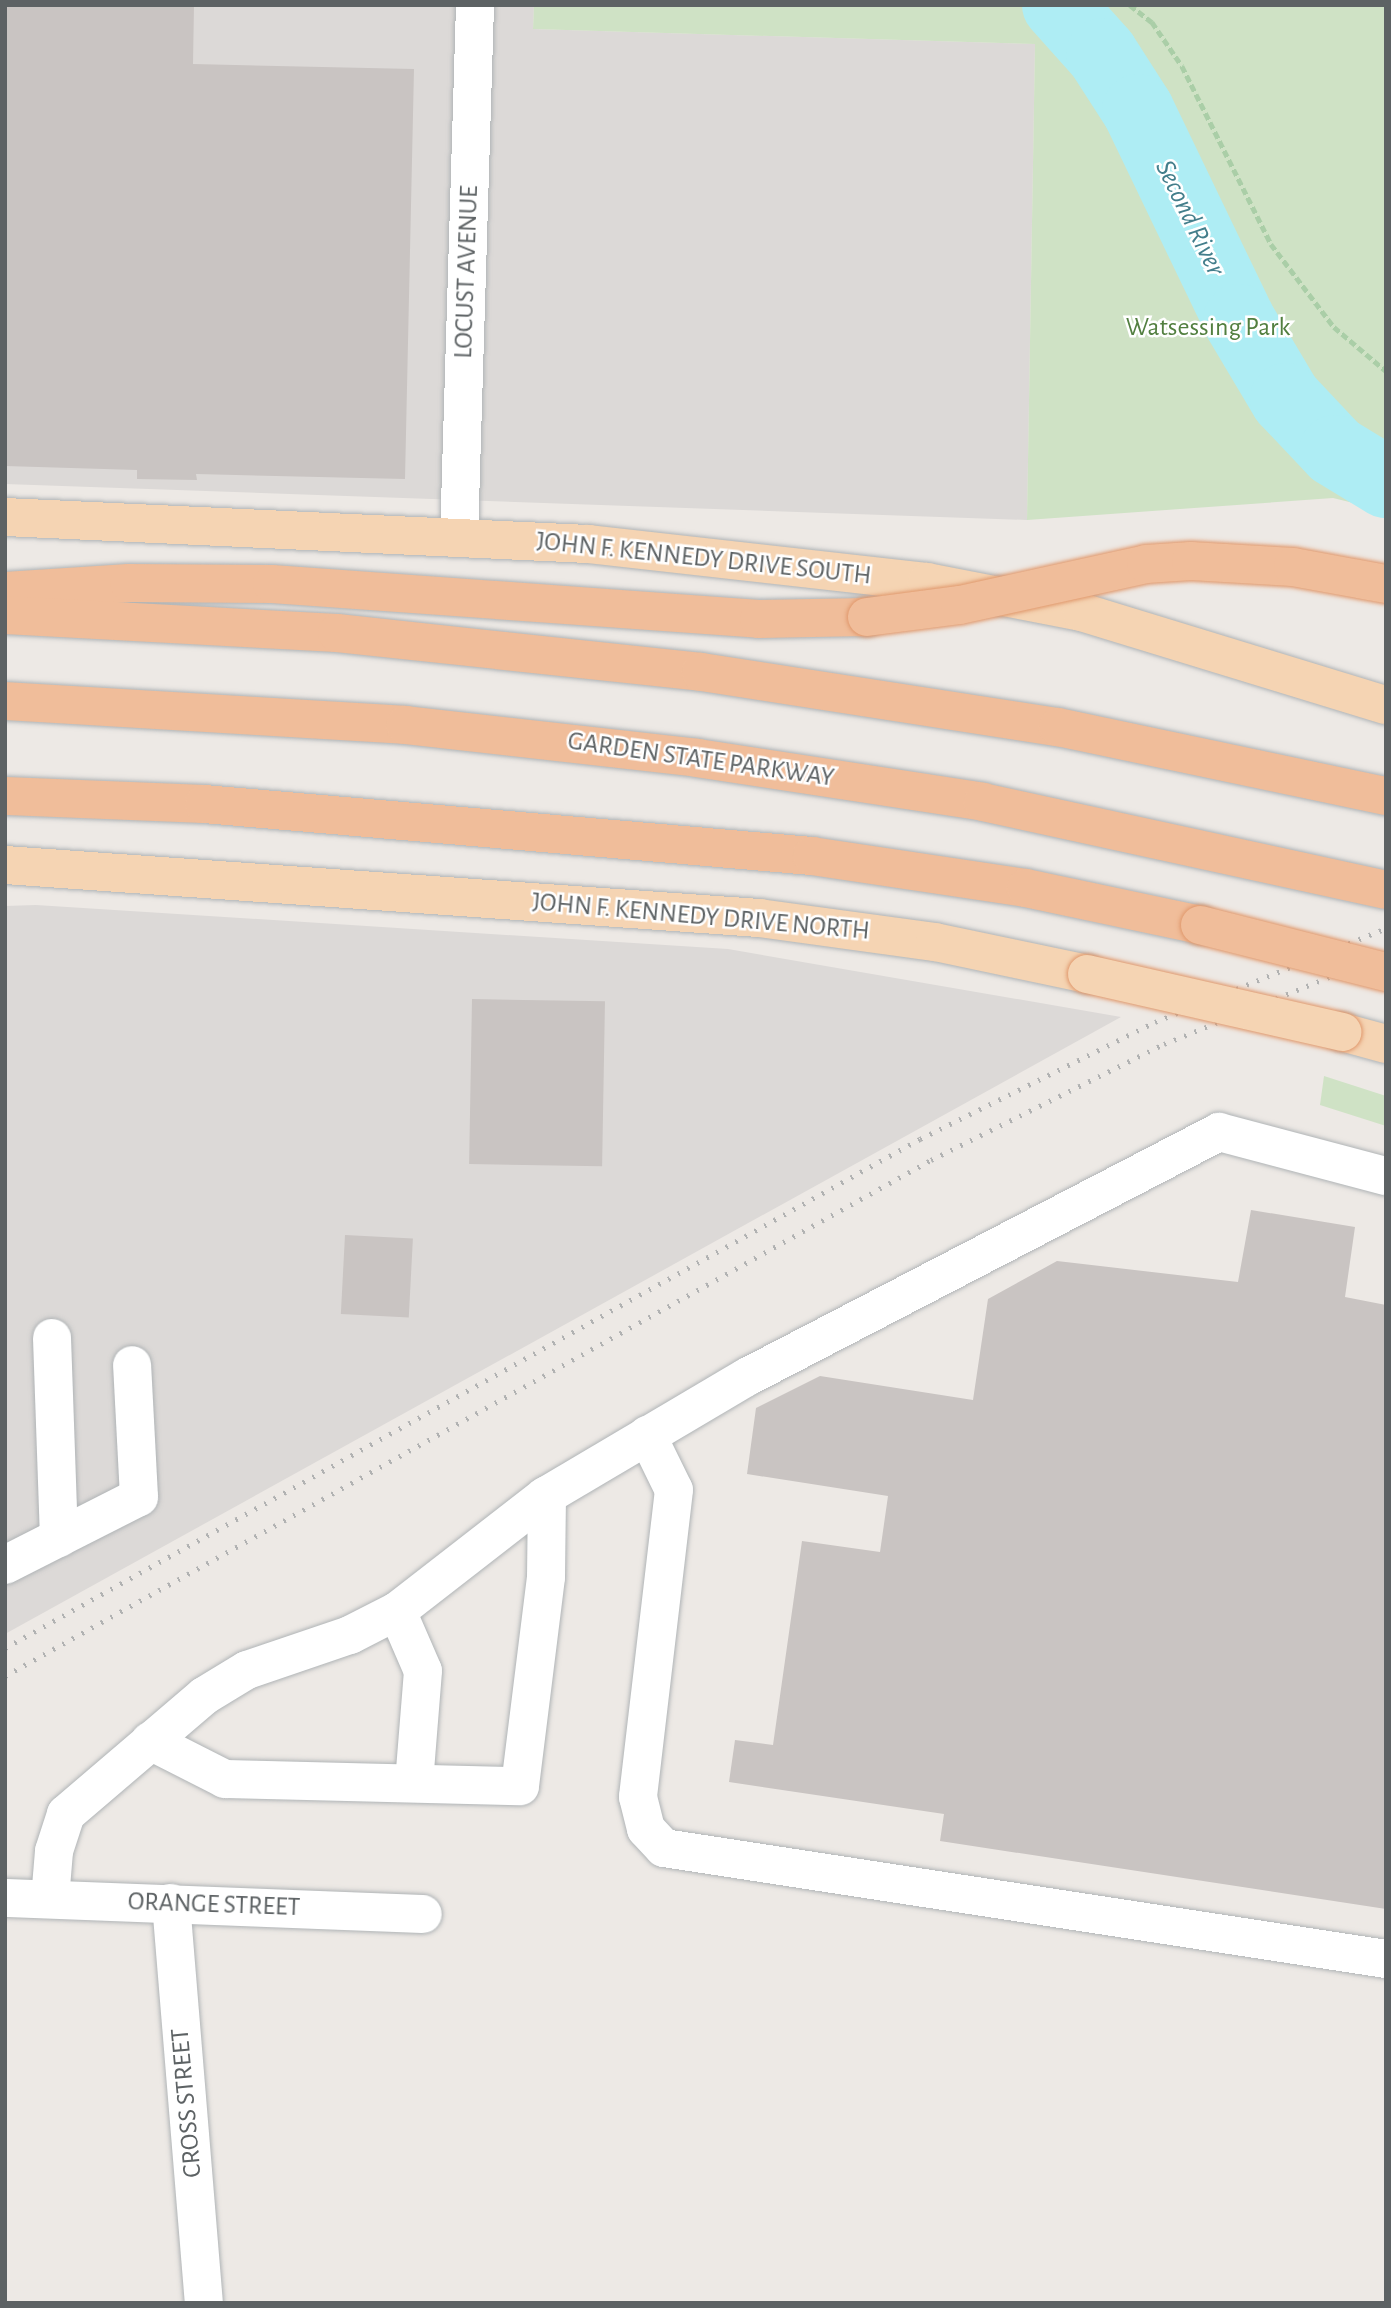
<!DOCTYPE html>
<html>
<head>
<meta charset="utf-8">
<style>
  body { margin:0 }
  #map { position:relative; width:1391px; height:2308px; overflow:hidden; background:#ede9e5; font-family:"Alegreya Sans",sans-serif }
  div>[style] { position:absolute }
  .industrial>* { inset:0; background:#dcd9d7 }
  .green>* { inset:0; background:#cfe2c5 }
  .river>* { height:72px; margin:-36px; padding:0 36px; transform-origin:36px; border-radius:36px; background:#aeedf4 }
  .building>* { inset:0; background:#c9c4c2; transform-origin:0 0 }
  .path>* { height:4.5px; margin-top:-2.25px; transform-origin:0; background:repeating-linear-gradient(90deg,#aacea7 0 7px,transparent 0 10.5px) }
  .roads { filter:drop-shadow(0 0 2px #b0b4b6) drop-shadow(0 0 2px #b0b4b6) }
  .minor>* { height:38px; margin:-19px; padding:0 19px; transform-origin:19px; border-radius:19px; background:#fff }
  .major>* { height:38px; margin:-19px; padding:0 19px; transform-origin:19px; border-radius:19px; background:#f5d4b3 }
  .highway>* { height:38px; margin:-19px; padding:0 19px; transform-origin:19px; border-radius:19px; background:#f0bd9a }
  .rail>* { height:5px; margin-top:-2.5px; transform-origin:0; background:repeating-linear-gradient(90deg,#b1b2b2 0 2px,transparent 0 11px) }
  .bridges { filter:drop-shadow(0 0 2px #e0986c) drop-shadow(0 0 2px #e0986c) }
  .major-bridge>* { height:38px; margin:-19px; padding:0 19px; transform-origin:19px; border-radius:19px; background:#f5d4b3 }
  .highway-bridge>* { height:38px; margin:-19px; padding:0 19px; transform-origin:19px; border-radius:19px; background:#f0bd9a }
  span { translate:-50% -50%; white-space:nowrap; text-align:center; line-height:1.15; -webkit-text-stroke:5px #fff; paint-order:stroke }
  .street-label { font-size:26px; color:#5d6264 }
  .park-label { font-size:26px; color:#527f40 }
  .water-label { font-size:28px; color:#437e8b; font-style:italic }
  .frame { position:absolute; inset:0; border:7px solid #5d6264; pointer-events:none }
</style>
</head>
<body>
<div id="map">
  <div class="industrial">
    <i style="clip-path:polygon(5px 5px,534px 5px,533px 29px,1035px 44px,1027px 520px,5px 484px)"></i>
    <i style="clip-path:polygon(36px 905px,728px 949px,1121px 1017px,5px 1634px,5px 906px)"></i>
  </div>
  <div class="green">
    <i style="clip-path:polygon(534px 5px,1386px 5px,1386px 511px,1333px 498px,1027px 520px,1035px 44px,533px 29px)"></i>
    <i style="clip-path:polygon(1324px 1076px,1386px 1096px,1386px 1126px,1320px 1105px)"></i>
  </div>
  <div class="river">
    <i style="left:1058px;top:5px;width:66px;rotate:48.1deg"></i>
    <i style="left:1102px;top:54px;width:67px;rotate:57.3deg"></i>
    <i style="left:1138px;top:110px;width:233px;rotate:64.3deg"></i>
    <i style="left:1239px;top:320px;width:92px;rotate:59.3deg"></i>
    <i style="left:1286px;top:399px;width:71px;rotate:46.7deg"></i>
    <i style="left:1335px;top:451px;width:60px;rotate:31.3deg"></i>
  </div>
  <div class="building">
    <i style="clip-path:polygon(5px 5px,194px 5px,193px 64px,414px 69px,405px 479px,196px 474px,197px 480px,137px 479px,137px 470px,5px 466px)"></i>
    <i style="left:472px;top:999px;width:133px;height:165px;rotate:1deg"></i>
    <i style="clip-path:polygon(1251px 1210px,1355px 1227px,1345px 1297px,1386px 1305px,1386px 1909px,940px 1841px,944px 1814px,729px 1782px,735px 1740px,773px 1745px,802px 1541px,880px 1552px,888px 1496px,747px 1474px,756px 1408px,820px 1376px,973px 1400px,988px 1299px,1057px 1261px,1238px 1282px)"></i>
    <i style="left:345px;top:1235px;width:68px;height:79px;rotate:3deg"></i>
  </div>
  <div class="path">
    <i style="left:1130px;top:5px;width:28px;rotate:38deg"></i>
    <i style="left:1152px;top:22px;width:53px;rotate:55.7deg"></i>
    <i style="left:1182px;top:66px;width:199px;rotate:63.4deg"></i>
    <i style="left:1271px;top:244px;width:104px;rotate:52.8deg"></i>
    <i style="left:1334px;top:327px;width:68px;rotate:40.2deg"></i>
  </div>
  <div class="roads">
    <div class="minor">
      <i style="left:459px;top:538px;width:533px;rotate:-88.28deg"></i>
      <i style="left:52px;top:1338px;width:200px;rotate:88deg"></i>
      <i style="left:647px;top:1435px;width:61px;rotate:63.9deg"></i>
      <i style="left:674px;top:1490px;width:309px;rotate:96.7deg"></i>
      <i style="left:638px;top:1797px;width:33px;rotate:76deg"></i>
      <i style="left:646px;top:1829px;width:26px;rotate:47deg"></i>
      <i style="left:664px;top:1848px;width:730px;rotate:8.74deg"></i>
      <i style="left:5px;top:1565px;width:150px;rotate:-26.9deg"></i>
      <i style="left:139px;top:1497px;width:132px;rotate:-93deg"></i>
      <i style="left:397px;top:1611px;width:65px;rotate:66.6deg"></i>
      <i style="left:423px;top:1671px;width:112px;rotate:94.6deg"></i>
      <i style="left:150px;top:1741px;width:84px;rotate:26.9deg"></i>
      <i style="left:225px;top:1779px;width:295px;rotate:1.4deg"></i>
      <i style="left:520px;top:1786px;width:211px;rotate:-82.9deg"></i>
      <i style="left:546px;top:1577px;width:82px;rotate:-89.3deg"></i>
      <i style="left:5px;top:1898px;width:418px;rotate:2.2deg"></i>
      <i style="left:50px;top:1899px;width:48px;rotate:-85.2deg"></i>
      <i style="left:54px;top:1851px;width:39px;rotate:-72deg"></i>
      <i style="left:66px;top:1814px;width:182px;rotate:-40.5deg"></i>
      <i style="left:204px;top:1696px;width:50px;rotate:-31.2deg"></i>
      <i style="left:247px;top:1670px;width:109px;rotate:-18.8deg"></i>
      <i style="left:350px;top:1635px;width:53px;rotate:-27.1deg"></i>
      <i style="left:397px;top:1611px;width:186px;rotate:-37.8deg"></i>
      <i style="left:544px;top:1497px;width:236px;rotate:-30.6deg"></i>
      <i style="left:747px;top:1377px;width:532px;rotate:-27.43deg"></i>
      <i style="left:1219px;top:1132px;width:173px;rotate:14.8deg"></i>
      <i style="left:171px;top:1903px;width:401px;rotate:85.3deg"></i>
    </div>
    <div class="major">
      <i style="left:5px;top:517px;width:584px;rotate:2.65deg"></i>
      <i style="left:588px;top:544px;width:341px;rotate:6.4deg"></i>
      <i style="left:927px;top:582px;width:157px;rotate:11deg"></i>
      <i style="left:1081px;top:612px;width:319px;rotate:17deg"></i>
      <i style="left:5px;top:865px;width:756px;rotate:4.02deg"></i>
      <i style="left:759px;top:918px;width:178px;rotate:7.8deg"></i>
      <i style="left:935px;top:942px;width:155px;rotate:11.9deg"></i>
      <i style="left:1342px;top:1032px;width:46px;rotate:15.3deg"></i>
    </div>
    <div class="highway">
      <i style="left:5px;top:591px;width:124px;rotate:-3.7deg"></i>
      <i style="left:129px;top:583px;width:143px;rotate:0.4deg"></i>
      <i style="left:272px;top:584px;width:488px;rotate:4.1deg"></i>
      <i style="left:759px;top:619px;width:108px;rotate:-1.1deg"></i>
      <i style="left:5px;top:615px;width:332px;rotate:3.1deg"></i>
      <i style="left:337px;top:633px;width:366px;rotate:6.1deg"></i>
      <i style="left:701px;top:672px;width:361px;rotate:8.8deg"></i>
      <i style="left:1058px;top:727px;width:335px;rotate:11.9deg"></i>
      <i style="left:5px;top:701px;width:401px;rotate:3.4deg"></i>
      <i style="left:405px;top:725px;width:294px;rotate:6.4deg"></i>
      <i style="left:697px;top:758px;width:289px;rotate:8.7deg"></i>
      <i style="left:983px;top:802px;width:412px;rotate:12.3deg"></i>
      <i style="left:5px;top:796px;width:199px;rotate:2.3deg"></i>
      <i style="left:204px;top:804px;width:610px;rotate:4.89deg"></i>
      <i style="left:812px;top:856px;width:216px;rotate:8.5deg"></i>
      <i style="left:1026px;top:888px;width:178px;rotate:12deg"></i>
    </div>
  </div>
  <div class="rail">
    <i style="left:5px;top:1648px;width:1047px;rotate:-29.09deg"></i>
    <i style="left:920px;top:1139px;width:263px;rotate:-26.5deg"></i>
    <i style="left:1155px;top:1022px;width:249px;rotate:-22.1deg"></i>
    <i style="left:5px;top:1676px;width:1060px;rotate:-29.13deg"></i>
    <i style="left:931px;top:1160px;width:260px;rotate:-26.5deg"></i>
    <i style="left:1164px;top:1044px;width:240px;rotate:-22.1deg"></i>
  </div>
  <div class="bridges">
    <div class="major-bridge">
      <i style="left:1087px;top:974px;width:262px;rotate:12.8deg"></i>
    </div>
    <div class="highway-bridge">
      <i style="left:867px;top:617px;width:94px;rotate:-7.4deg"></i>
      <i style="left:960px;top:605px;width:190px;rotate:-12.4deg"></i>
      <i style="left:1146px;top:564px;width:45px;rotate:-3.8deg"></i>
      <i style="left:1191px;top:561px;width:102px;rotate:3.4deg"></i>
      <i style="left:1293px;top:567px;width:95px;rotate:10.4deg"></i>
      <i style="left:1200px;top:925px;width:192px;rotate:14.2deg"></i>
    </div>
  </div>
  <div class="street-label">
    <span style="left:467px;top:272px;rotate:-88deg">LOCUST AVENUE</span>
    <span style="left:704px;top:559px;rotate:6deg">JOHN F. KENNEDY DRIVE SOUTH</span>
    <span style="left:701px;top:760px;rotate:8deg">GARDEN STATE PARKWAY</span>
    <span style="left:701px;top:917px;rotate:5deg">JOHN F. KENNEDY DRIVE NORTH</span>
    <span style="left:214px;top:1905px;rotate:2deg">ORANGE STREET</span>
    <span style="left:187px;top:2103px;rotate:-95deg">CROSS STREET</span>
  </div>
  <div class="park-label">
    <span style="left:1208px;top:328px">Watsessing Park</span>
  </div>
  <div class="water-label">
    <span style="left:1190px;top:218px;rotate:64deg">Second River</span>
  </div>
  <div class="frame"></div>
</div>
</body>
</html>
